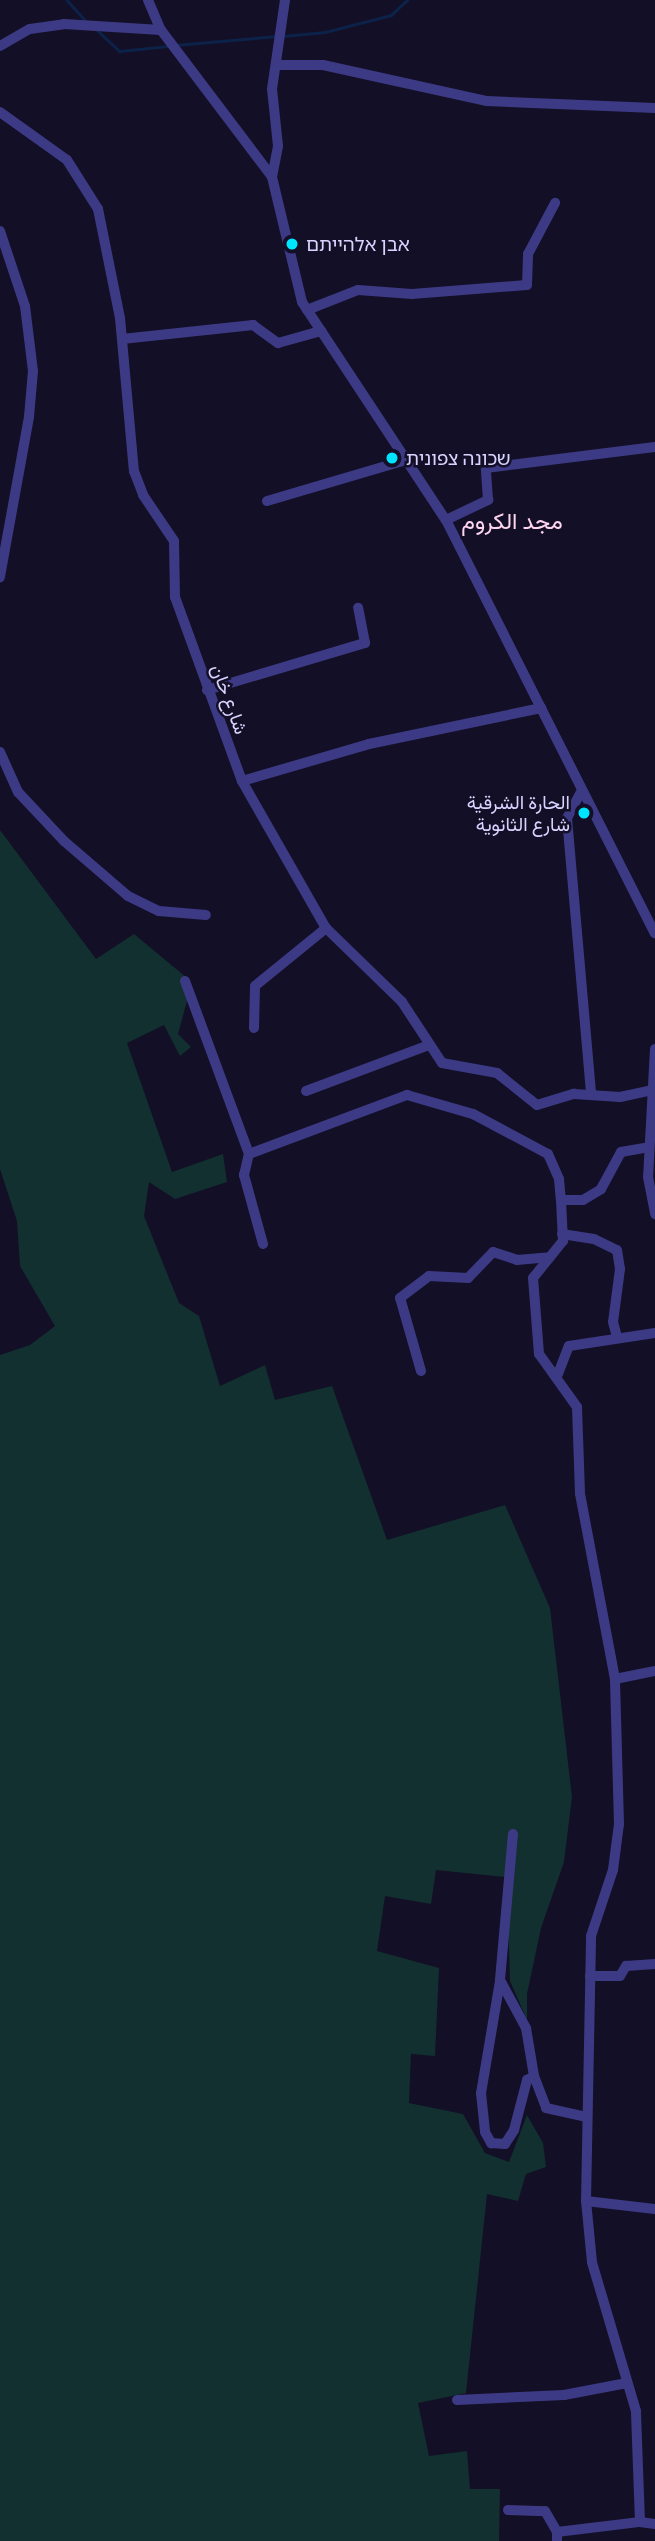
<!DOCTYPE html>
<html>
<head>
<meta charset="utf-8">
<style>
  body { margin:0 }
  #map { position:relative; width:655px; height:2541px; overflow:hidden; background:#130f26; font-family:"Titillium Web",Vazirmatn,"Noto Sans Hebrew",sans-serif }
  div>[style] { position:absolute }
  .green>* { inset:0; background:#12302f }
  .stream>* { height:2.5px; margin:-1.25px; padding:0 1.25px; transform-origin:1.25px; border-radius:1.25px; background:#0c2248 }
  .minor>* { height:10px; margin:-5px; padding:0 5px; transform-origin:5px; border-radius:5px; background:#3d3a85 }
  .dots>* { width:19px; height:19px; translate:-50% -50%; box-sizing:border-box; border:4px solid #130f26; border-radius:50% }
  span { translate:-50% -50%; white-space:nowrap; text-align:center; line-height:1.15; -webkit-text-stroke:5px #130f26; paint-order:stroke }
  .poi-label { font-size:19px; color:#d9d4ff }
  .left { translate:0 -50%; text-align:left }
  .right { translate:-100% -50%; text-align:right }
  .street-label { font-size:19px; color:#d9d4ff }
  .quarter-label { font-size:23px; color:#ffd6f0 }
</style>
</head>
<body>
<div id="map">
  <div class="green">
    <i style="clip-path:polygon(0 830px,96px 959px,134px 934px,187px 978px,187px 1001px,178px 1034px,191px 1047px,180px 1056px,164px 1025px,127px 1043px,172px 1172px,223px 1154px,227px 1182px,175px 1199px,149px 1182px,144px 1216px,179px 1303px,199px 1316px,220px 1386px,265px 1365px,275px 1400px,332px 1386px,387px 1540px,505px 1505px,550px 1608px,572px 1797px,564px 1862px,541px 1928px,527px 1994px,527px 2020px,510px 1981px,508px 1915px,514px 1878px,436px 1870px,431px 1904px,385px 1896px,377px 1951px,439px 1968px,435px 2056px,411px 2054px,409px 2103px,463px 2114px,485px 2153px,509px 2162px,527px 2115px,543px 2143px,546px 2167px,526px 2174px,518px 2201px,487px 2194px,466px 2393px,418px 2403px,429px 2456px,467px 2451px,470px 2489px,500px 2489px,499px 2541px,0 2541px,0 1355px,30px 1345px,55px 1326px,20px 1266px,17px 1221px,0 1169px)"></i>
  </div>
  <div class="stream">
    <i style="left:67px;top:0;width:31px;rotate:48deg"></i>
    <i style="left:96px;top:29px;width:33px;rotate:43deg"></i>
    <i style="left:120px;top:51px;width:48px;rotate:-5.9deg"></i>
    <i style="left:283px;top:36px;width:42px;rotate:-5.4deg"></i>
    <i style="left:325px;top:32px;width:68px;rotate:-14.4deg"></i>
    <i style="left:391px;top:15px;width:22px;rotate:-43deg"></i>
    <i style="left:175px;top:45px;width:102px;rotate:-5deg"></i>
  </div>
  <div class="minor">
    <i style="left:148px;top:0;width:33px;rotate:67deg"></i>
    <i style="left:161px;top:30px;width:184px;rotate:52.9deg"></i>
    <i style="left:272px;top:177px;width:129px;rotate:76.5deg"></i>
    <i style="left:302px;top:302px;width:261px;rotate:56.6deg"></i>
    <i style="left:446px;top:520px;width:463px;rotate:63.2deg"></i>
    <i style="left:0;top:46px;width:34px;rotate:-30deg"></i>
    <i style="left:30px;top:29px;width:34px;rotate:-8deg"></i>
    <i style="left:64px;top:24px;width:97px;rotate:3.5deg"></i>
    <i style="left:278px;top:65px;width:45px"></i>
    <i style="left:323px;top:65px;width:168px;rotate:12.4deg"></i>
    <i style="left:487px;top:101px;width:168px;rotate:2.4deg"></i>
    <i style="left:0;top:112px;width:82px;rotate:35.6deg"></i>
    <i style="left:67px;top:160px;width:58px;rotate:57.7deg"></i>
    <i style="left:98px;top:209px;width:111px;rotate:78.6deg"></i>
    <i style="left:120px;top:318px;width:154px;rotate:84.8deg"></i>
    <i style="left:134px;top:471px;width:26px;rotate:69deg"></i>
    <i style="left:143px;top:495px;width:55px;rotate:56deg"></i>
    <i style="left:174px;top:541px;width:56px;rotate:89deg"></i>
    <i style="left:175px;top:597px;width:196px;rotate:70deg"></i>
    <i style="left:242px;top:781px;width:169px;rotate:60.3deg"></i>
    <i style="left:326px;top:928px;width:106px;rotate:44.2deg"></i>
    <i style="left:402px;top:1002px;width:73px;rotate:56.7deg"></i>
    <i style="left:442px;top:1063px;width:56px;rotate:10.3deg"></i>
    <i style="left:497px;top:1073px;width:51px;rotate:38.7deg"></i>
    <i style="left:537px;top:1105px;width:39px;rotate:-17deg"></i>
    <i style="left:574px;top:1094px;width:46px;rotate:3.7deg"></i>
    <i style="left:620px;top:1097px;width:34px;rotate:-12deg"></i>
    <i style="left:272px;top:177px;width:32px;rotate:-79deg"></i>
    <i style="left:278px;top:146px;width:57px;rotate:-96deg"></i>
    <i style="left:272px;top:89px;width:90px;rotate:-81.7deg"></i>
    <i style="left:0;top:231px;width:79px;rotate:71.6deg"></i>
    <i style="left:25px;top:306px;width:65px;rotate:83deg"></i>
    <i style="left:33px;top:371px;width:46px;rotate:95deg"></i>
    <i style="left:29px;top:417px;width:163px;rotate:100.3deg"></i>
    <i style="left:307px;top:310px;width:55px;rotate:-21.4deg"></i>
    <i style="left:358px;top:290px;width:54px;rotate:4.2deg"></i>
    <i style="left:412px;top:294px;width:115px;rotate:-4.5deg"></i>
    <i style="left:527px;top:285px;width:31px;rotate:-88deg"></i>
    <i style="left:528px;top:254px;width:58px;rotate:-62.1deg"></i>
    <i style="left:122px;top:339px;width:132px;rotate:-6.1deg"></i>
    <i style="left:253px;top:325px;width:31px;rotate:36deg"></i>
    <i style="left:278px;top:343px;width:45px;rotate:-15.6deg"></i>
    <i style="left:267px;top:501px;width:145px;rotate:-16.4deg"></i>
    <i style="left:446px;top:520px;width:47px;rotate:-25.5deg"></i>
    <i style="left:488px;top:500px;width:32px;rotate:-94deg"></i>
    <i style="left:486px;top:468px;width:170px;rotate:-7.1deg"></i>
    <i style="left:207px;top:690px;width:165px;rotate:-16.6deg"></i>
    <i style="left:365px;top:643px;width:36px;rotate:-101deg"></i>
    <i style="left:0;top:752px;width:44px;rotate:65.8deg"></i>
    <i style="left:18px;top:792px;width:67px;rotate:46.8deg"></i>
    <i style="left:64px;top:841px;width:84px;rotate:40.7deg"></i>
    <i style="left:128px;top:896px;width:34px;rotate:26deg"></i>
    <i style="left:159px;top:911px;width:47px;rotate:4.9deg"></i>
    <i style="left:242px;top:781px;width:132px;rotate:-16.2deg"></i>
    <i style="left:369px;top:744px;width:176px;rotate:-11.8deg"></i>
    <i style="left:582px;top:790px;width:32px;rotate:118deg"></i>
    <i style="left:567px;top:818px;width:278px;rotate:85deg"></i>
    <i style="left:185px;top:981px;width:184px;rotate:69.7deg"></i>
    <i style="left:254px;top:1028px;width:42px;rotate:-88.6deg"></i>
    <i style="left:255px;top:986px;width:92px;rotate:-39.2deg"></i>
    <i style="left:655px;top:1049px;width:128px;rotate:93.1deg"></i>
    <i style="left:648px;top:1177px;width:38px;rotate:79deg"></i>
    <i style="left:306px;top:1091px;width:131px;rotate:-20.5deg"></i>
    <i style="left:562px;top:1234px;width:32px;rotate:9deg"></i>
    <i style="left:594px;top:1239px;width:25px;rotate:26deg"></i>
    <i style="left:617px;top:1250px;width:19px;rotate:81deg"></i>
    <i style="left:620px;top:1269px;width:53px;rotate:97.5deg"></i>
    <i style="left:613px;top:1322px;width:16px;rotate:75deg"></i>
    <i style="left:263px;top:1244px;width:72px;rotate:-105.4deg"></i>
    <i style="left:244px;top:1175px;width:22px;rotate:-77deg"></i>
    <i style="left:249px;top:1154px;width:169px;rotate:-20.5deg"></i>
    <i style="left:407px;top:1095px;width:69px;rotate:16.1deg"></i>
    <i style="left:473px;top:1114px;width:85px;rotate:28.1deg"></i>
    <i style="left:548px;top:1154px;width:27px;rotate:66deg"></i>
    <i style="left:559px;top:1179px;width:21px;rotate:85deg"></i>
    <i style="left:421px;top:1371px;width:76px;rotate:-106deg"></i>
    <i style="left:400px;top:1298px;width:36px;rotate:-37deg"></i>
    <i style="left:429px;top:1276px;width:39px;rotate:3deg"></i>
    <i style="left:468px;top:1278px;width:36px;rotate:-46deg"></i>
    <i style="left:493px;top:1252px;width:25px;rotate:18deg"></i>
    <i style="left:517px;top:1260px;width:33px;rotate:-5deg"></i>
    <i style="left:558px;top:1374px;width:30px;rotate:-69deg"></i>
    <i style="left:569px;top:1346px;width:87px;rotate:-8.6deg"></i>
    <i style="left:615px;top:1679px;width:41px;rotate:-11.3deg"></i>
    <i style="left:513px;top:1834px;width:147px;rotate:95.1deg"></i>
    <i style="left:500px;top:1980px;width:55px;rotate:61.6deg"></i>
    <i style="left:526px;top:2028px;width:49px;rotate:80.5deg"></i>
    <i style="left:534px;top:2076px;width:34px;rotate:69deg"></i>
    <i style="left:546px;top:2108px;width:42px;rotate:12.4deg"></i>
    <i style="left:590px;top:1976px;width:30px"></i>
    <i style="left:620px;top:1976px;width:12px;rotate:-59deg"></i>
    <i style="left:626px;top:1966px;width:29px;rotate:-4deg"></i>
    <i style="left:500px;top:1981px;width:114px;rotate:99.6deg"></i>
    <i style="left:481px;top:2093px;width:39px;rotate:84deg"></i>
    <i style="left:485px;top:2132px;width:13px;rotate:61deg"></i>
    <i style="left:491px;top:2143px;width:14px;rotate:4deg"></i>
    <i style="left:505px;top:2144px;width:17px;rotate:-57deg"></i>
    <i style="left:514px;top:2130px;width:52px;rotate:-75.4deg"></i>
    <i style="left:527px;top:2080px;width:8px;rotate:-30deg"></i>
    <i style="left:586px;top:2201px;width:69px;rotate:6.6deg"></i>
    <i style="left:457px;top:2400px;width:107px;rotate:-2.7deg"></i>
    <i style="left:564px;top:2395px;width:64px;rotate:-10.8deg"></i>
    <i style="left:508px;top:2510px;width:37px;rotate:2deg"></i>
    <i style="left:545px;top:2511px;width:24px;rotate:60deg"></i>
    <i style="left:557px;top:2532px;width:9px;rotate:90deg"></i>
    <i style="left:640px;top:2522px;width:111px;rotate:-92.1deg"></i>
    <i style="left:636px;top:2411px;width:155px;rotate:-106.5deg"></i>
    <i style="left:592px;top:2262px;width:61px;rotate:-95.6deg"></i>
    <i style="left:586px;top:2201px;width:265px;rotate:-88.9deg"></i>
    <i style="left:591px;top:1936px;width:70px;rotate:-71.6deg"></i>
    <i style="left:613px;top:1870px;width:46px;rotate:-82.6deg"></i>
    <i style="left:619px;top:1824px;width:145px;rotate:-91.6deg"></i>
    <i style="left:615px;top:1679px;width:189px;rotate:-100.7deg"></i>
    <i style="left:580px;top:1493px;width:86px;rotate:-92deg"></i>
    <i style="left:577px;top:1407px;width:65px;rotate:-125.6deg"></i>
    <i style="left:539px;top:1354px;width:76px;rotate:-94.5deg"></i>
    <i style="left:533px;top:1278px;width:48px;rotate:-51deg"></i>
    <i style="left:563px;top:1241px;width:41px;rotate:-92.8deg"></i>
    <i style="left:561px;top:1200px;width:22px"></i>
    <i style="left:583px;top:1200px;width:21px;rotate:-31deg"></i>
    <i style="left:601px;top:1189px;width:42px;rotate:-61.6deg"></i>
    <i style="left:621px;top:1152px;width:27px;rotate:-10deg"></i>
    <i style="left:557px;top:2532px;width:84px;rotate:-6.9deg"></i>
    <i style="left:640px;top:2522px;width:15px;rotate:8deg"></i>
  </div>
  <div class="dots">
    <i style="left:292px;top:244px;background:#00e5ff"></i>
    <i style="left:392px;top:458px;background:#00e5ff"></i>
    <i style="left:584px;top:813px;background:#00e5ff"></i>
  </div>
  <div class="poi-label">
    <span class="left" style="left:306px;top:244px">אבן אלהייתם</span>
    <span class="left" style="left:406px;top:458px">שכונה צפונית</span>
    <span class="right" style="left:570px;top:813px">الحارة الشرقية<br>شارع الثانوية</span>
  </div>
  <div class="street-label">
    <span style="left:230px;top:699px;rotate:70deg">شارع خان</span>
  </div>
  <div class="quarter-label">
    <span style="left:512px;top:521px">مجد الكروم</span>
  </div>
</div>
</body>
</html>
